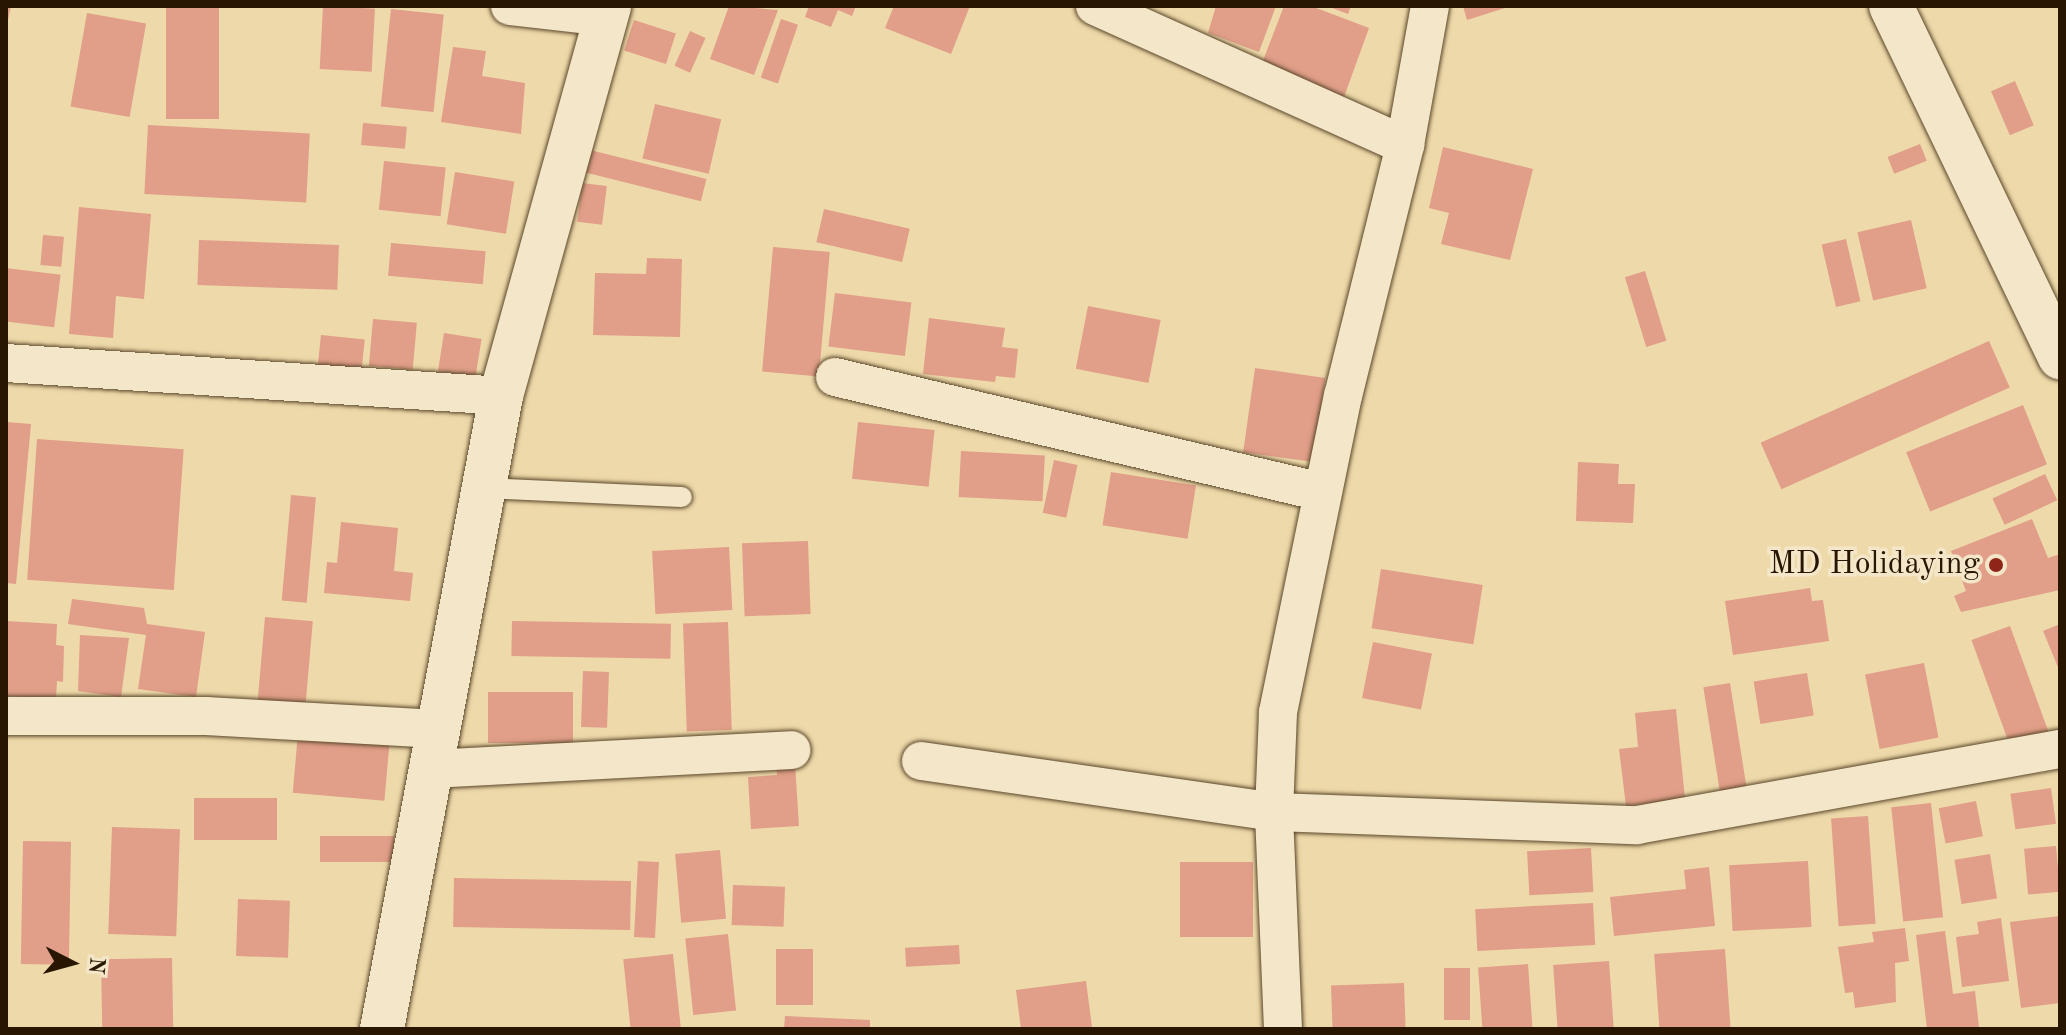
<!DOCTYPE html>
<html>
<head>
<meta charset="utf-8">
<style>
  body { margin:0 }
  #map { position:relative; width:2066px; height:1035px; overflow:hidden; background:#eed9aa; font-family:"Old Standard TT",serif }
  div>[style] { position:absolute }
  .building>* { inset:0; background:#e19e88; transform-origin:0 0 }
  .roads { filter:drop-shadow(0 0 2px #5a472a) drop-shadow(0 0 2px #5a472a) }
  .lane>* { height:20px; margin:-10px; padding:0 10px; transform-origin:10px; border-radius:10px; background:#f4e6c8 }
  .street>* { height:38px; margin:-19px; padding:0 19px; transform-origin:19px; border-radius:19px; background:#f4e6c8 }
  .secondary>* { height:44px; margin:-22px; padding:0 22px; transform-origin:22px; border-radius:22px; background:#f4e6c8 }
  .dots>* { width:22px; height:22px; translate:-50% -50%; box-sizing:border-box; border:4px solid #f4e6c8; border-radius:50% }
  span { translate:-50% -50%; white-space:nowrap; text-align:center; line-height:1.15; -webkit-text-stroke:7px #f4e6c8; paint-order:stroke }
  .poi-label { font-size:32px; color:#281600 }
  .right { translate:-100% -50%; text-align:right }
  .frame { position:absolute; inset:0; border:8px solid #281600; pointer-events:none }
  .north { position:absolute; left:32px; top:923px; width:80px; height:80px; -webkit-text-stroke:6px #f4e6c8; paint-order:stroke; rotate:96deg; font-size:22px; font-weight:700; line-height:32px; text-align:center; color:#281600 }
  .north::after { content:''; display:block; margin:auto; width:28px; height:36px; background:#281600; clip-path:polygon(50% 0,100% 100%,50% 72%,0 100%) }
</style>
</head>
<body>
<div id="map">
  <div class="building">
    <i style="clip-path:polygon(6px 6px,11px 6px,7px 25px,6px 25px)"></i>
    <i style="left:166px;top:6px;width:53px;height:113px"></i>
    <i style="left:323px;top:6px;width:52px;height:63px;rotate:3deg"></i>
    <i style="clip-path:polygon(729px 6px,778px 10px,754px 75px,710px 59px)"></i>
    <i style="clip-path:polygon(809px 6px,856px 6px,852px 16px,838px 10px,831px 27px,805px 17px)"></i>
    <i style="clip-path:polygon(894px 6px,970px 6px,951px 54px,885px 28px)"></i>
    <i style="clip-path:polygon(1216px 6px,1276px 6px,1259px 52px,1208px 33px)"></i>
    <i style="clip-path:polygon(1284px 6px,1311px 6px,1369px 28px,1344px 97px,1261px 66px)"></i>
    <i style="clip-path:polygon(1327px 6px,1351px 6px,1348px 14px)"></i>
    <i style="clip-path:polygon(1463px 6px,1508px 6px,1508px 7px,1467px 20px)"></i>
    <i style="left:391px;top:9px;width:53px;height:98px;rotate:6deg"></i>
    <i style="left:87px;top:13px;width:60px;height:95px;rotate:10deg"></i>
    <i style="left:781px;top:19px;width:18px;height:62px;rotate:19deg"></i>
    <i style="left:634px;top:20px;width:44px;height:32px;rotate:18deg"></i>
    <i style="left:690px;top:31px;width:17px;height:38px;rotate:24deg"></i>
    <i style="clip-path:polygon(453px 47px,486px 51px,482px 76px,525px 83px,521px 134px,441px 122px)"></i>
    <i style="left:2015px;top:81px;width:48px;height:26px;rotate:67deg"></i>
    <i style="left:655px;top:104px;width:68px;height:56px;rotate:13deg"></i>
    <i style="left:363px;top:123px;width:44px;height:22px;rotate:5deg"></i>
    <i style="left:148px;top:125px;width:162px;height:69px;rotate:3deg"></i>
    <i style="left:1920px;top:144px;width:18px;height:35px;rotate:68deg"></i>
    <i style="clip-path:polygon(1443px 147px,1533px 169px,1510px 260px,1441px 244px,1449px 213px,1429px 208px)"></i>
    <i style="left:590px;top:150px;width:120px;height:23px;rotate:14deg"></i>
    <i style="left:384px;top:161px;width:62px;height:49px;rotate:6deg"></i>
    <i style="left:455px;top:172px;width:60px;height:53px;rotate:9deg"></i>
    <i style="left:582px;top:183px;width:25px;height:39px;rotate:7deg"></i>
    <i style="clip-path:polygon(79px 207px,151px 214px,144px 299px,116px 296px,113px 338px,69px 334px)"></i>
    <i style="left:824px;top:209px;width:88px;height:34px;rotate:13deg"></i>
    <i style="left:1911px;top:220px;width:70px;height:55px;rotate:77deg"></i>
    <i style="left:43px;top:235px;width:21px;height:30px;rotate:5deg"></i>
    <i style="left:1846px;top:239px;width:64px;height:25px;rotate:77deg"></i>
    <i style="left:199px;top:240px;width:140px;height:45px;rotate:2deg"></i>
    <i style="left:391px;top:243px;width:95px;height:33px;rotate:5deg"></i>
    <i style="left:773px;top:247px;width:57px;height:125px;rotate:5deg"></i>
    <i style="clip-path:polygon(647px 258px,682px 259px,680px 337px,593px 335px,595px 273px,646px 274px)"></i>
    <i style="left:6px;top:268px;width:55px;height:53px;rotate:7deg"></i>
    <i style="left:1645px;top:271px;width:73px;height:21px;rotate:73deg"></i>
    <i style="left:835px;top:293px;width:77px;height:54px;rotate:7deg"></i>
    <i style="left:1088px;top:306px;width:74px;height:64px;rotate:11deg"></i>
    <i style="clip-path:polygon(929px 318px,1005px 328px,1002px 347px,1018px 349px,1015px 378px,996px 376px,995px 382px,923px 374px)"></i>
    <i style="left:373px;top:319px;width:44px;height:47px;rotate:5deg"></i>
    <i style="left:444px;top:333px;width:38px;height:39px;rotate:9deg"></i>
    <i style="left:321px;top:335px;width:44px;height:35px;rotate:6deg"></i>
    <i style="left:1989px;top:341px;width:51px;height:250px;rotate:66deg"></i>
    <i style="left:1255px;top:368px;width:71px;height:85px;rotate:8deg"></i>
    <i style="left:2023px;top:405px;width:64px;height:126px;rotate:68deg"></i>
    <i style="clip-path:polygon(6px 422px,31px 424px,16px 584px,6px 583px)"></i>
    <i style="left:858px;top:422px;width:77px;height:57px;rotate:6deg"></i>
    <i style="left:37px;top:439px;width:147px;height:141px;rotate:4deg"></i>
    <i style="left:961px;top:451px;width:84px;height:46px;rotate:3deg"></i>
    <i style="left:1054px;top:460px;width:24px;height:54px;rotate:12deg"></i>
    <i style="clip-path:polygon(1578px 462px,1619px 464px,1618px 484px,1635px 484px,1633px 523px,1576px 521px)"></i>
    <i style="left:1111px;top:472px;width:86px;height:54px;rotate:9deg"></i>
    <i style="left:2045px;top:474px;width:29px;height:58px;rotate:65deg"></i>
    <i style="left:291px;top:495px;width:25px;height:106px;rotate:5deg"></i>
    <i style="clip-path:polygon(2032px 519px,2048px 558px,2060px 554px,2060px 590px,1961px 612px,1954px 596px,1966px 591px,1951px 551px)"></i>
    <i style="clip-path:polygon(341px 522px,398px 528px,394px 571px,413px 573px,410px 601px,324px 593px,327px 562px,337px 563px)"></i>
    <i style="left:808px;top:541px;width:73px;height:66px;rotate:88deg"></i>
    <i style="left:729px;top:547px;width:63px;height:77px;rotate:87deg"></i>
    <i style="left:1381px;top:569px;width:103px;height:60px;rotate:9deg"></i>
    <i style="clip-path:polygon(1810px 588px,1812px 601px,1823px 600px,1829px 641px,1733px 655px,1725px 601px)"></i>
    <i style="clip-path:polygon(72px 599px,144px 608px,147px 624px,205px 632px,196px 697px,138px 689px,146px 635px,68px 624px)"></i>
    <i style="left:265px;top:617px;width:48px;height:90px;rotate:5deg"></i>
    <i style="clip-path:polygon(6px 621px,57px 624px,56px 645px,64px 646px,63px 682px,57px 681px,56px 698px,6px 696px)"></i>
    <i style="left:512px;top:621px;width:159px;height:35px;rotate:1deg"></i>
    <i style="left:728px;top:622px;width:108px;height:45px;rotate:88deg"></i>
    <i style="clip-path:polygon(2060px 624px,2060px 672px,2043px 631px)"></i>
    <i style="left:2010px;top:626px;width:113px;height:41px;rotate:70deg"></i>
    <i style="clip-path:polygon(80px 635px,129px 638px,121px 697px,78px 691px)"></i>
    <i style="left:1373px;top:642px;width:60px;height:57px;rotate:11deg"></i>
    <i style="left:1924px;top:663px;width:76px;height:60px;rotate:79deg"></i>
    <i style="left:583px;top:671px;width:26px;height:56px;rotate:2deg"></i>
    <i style="left:1807px;top:673px;width:43px;height:54px;rotate:81deg"></i>
    <i style="left:1730px;top:683px;width:108px;height:27px;rotate:81deg"></i>
    <i style="left:573px;top:692px;width:51px;height:85px;rotate:90deg"></i>
    <i style="clip-path:polygon(1676px 709px,1685px 799px,1626px 806px,1619px 749px,1638px 747px,1635px 713px)"></i>
    <i style="left:298px;top:733px;width:92px;height:60px;rotate:5deg"></i>
    <i style="clip-path:polygon(795px 764px,799px 826px,751px 829px,748px 777px,777px 775px,776px 765px)"></i>
    <i style="left:2051px;top:788px;width:36px;height:41px;rotate:82deg"></i>
    <i style="left:277px;top:798px;width:42px;height:83px;rotate:90deg"></i>
    <i style="left:1976px;top:801px;width:36px;height:38px;rotate:79deg"></i>
    <i style="left:1931px;top:803px;width:115px;height:40px;rotate:84deg"></i>
    <i style="left:1868px;top:816px;width:108px;height:37px;rotate:86deg"></i>
    <i style="left:112px;top:827px;width:68px;height:107px;rotate:2deg"></i>
    <i style="left:394px;top:836px;width:26px;height:74px;rotate:90deg"></i>
    <i style="left:23px;top:841px;width:48px;height:123px;rotate:1deg"></i>
    <i style="left:2056px;top:846px;width:46px;height:32px;rotate:85deg"></i>
    <i style="left:1591px;top:848px;width:44px;height:64px;rotate:87deg"></i>
    <i style="left:720px;top:850px;width:69px;height:45px;rotate:85deg"></i>
    <i style="left:1990px;top:854px;width:45px;height:36px;rotate:81deg"></i>
    <i style="left:638px;top:861px;width:21px;height:76px;rotate:3deg"></i>
    <i style="left:1808px;top:861px;width:66px;height:79px;rotate:87deg"></i>
    <i style="left:1180px;top:862px;width:73px;height:75px"></i>
    <i style="clip-path:polygon(1709px 867px,1715px 926px,1614px 936px,1610px 897px,1686px 889px,1684px 870px)"></i>
    <i style="left:454px;top:878px;width:177px;height:49px;rotate:1deg"></i>
    <i style="left:733px;top:885px;width:52px;height:40px;rotate:2deg"></i>
    <i style="left:238px;top:899px;width:52px;height:57px;rotate:2deg"></i>
    <i style="left:1593px;top:903px;width:42px;height:118px;rotate:87deg"></i>
    <i style="clip-path:polygon(2060px 916px,2060px 1003px,2021px 1008px,2010px 922px)"></i>
    <i style="clip-path:polygon(2001px 918px,2009px 981px,1962px 987px,1956px 937px,1979px 934px,1977px 922px)"></i>
    <i style="clip-path:polygon(1905px 928px,1909px 961px,1895px 963px,1896px 1002px,1855px 1008px,1853px 992px,1845px 993px,1838px 947px,1874px 942px,1872px 932px)"></i>
    <i style="clip-path:polygon(1945px 931px,1953px 994px,1975px 991px,1979px 1027px,1927px 1029px,1916px 935px)"></i>
    <i style="left:728px;top:934px;width:77px;height:43px;rotate:84deg"></i>
    <i style="left:959px;top:945px;width:19px;height:54px;rotate:87deg"></i>
    <i style="left:813px;top:949px;width:56px;height:37px;rotate:90deg"></i>
    <i style="left:1725px;top:949px;width:80px;height:71px;rotate:86deg"></i>
    <i style="left:673px;top:954px;width:75px;height:50px;rotate:84deg"></i>
    <i style="left:172px;top:958px;width:71px;height:71px;rotate:89deg"></i>
    <i style="left:1609px;top:961px;width:68px;height:56px;rotate:86deg"></i>
    <i style="left:1528px;top:964px;width:65px;height:50px;rotate:86deg"></i>
    <i style="left:1444px;top:968px;width:26px;height:52px"></i>
    <i style="clip-path:polygon(1086px 981px,1092px 1027px,1021px 1029px,1016px 990px)"></i>
    <i style="left:1404px;top:983px;width:46px;height:73px;rotate:88deg"></i>
    <i style="clip-path:polygon(785px 1016px,870px 1020px,870px 1029px,784px 1029px)"></i>
  </div>
  <div class="roads">
    <div class="lane">
      <i style="left:483px;top:488px;width:199px;rotate:2.6deg"></i>
    </div>
    <div class="street">
      <i style="left:510px;top:6px;width:97px;rotate:6.5deg"></i>
      <i style="left:1095px;top:6px;width:340px;rotate:24.2deg"></i>
      <i style="left:6px;top:363px;width:496px;rotate:3.8deg"></i>
      <i style="left:835px;top:377px;width:500px;rotate:13.29deg"></i>
      <i style="left:6px;top:716px;width:200px"></i>
      <i style="left:206px;top:716px;width:232px;rotate:3.2deg"></i>
      <i style="left:921px;top:761px;width:357px;rotate:8.2deg"></i>
      <i style="left:1274px;top:812px;width:363px;rotate:2.1deg"></i>
      <i style="left:1637px;top:825px;width:430px;rotate:-10.2deg"></i>
      <i style="left:431px;top:769px;width:361px;rotate:-3deg"></i>
      <i style="left:1283px;top:1029px;width:217px;rotate:-92.4deg"></i>
      <i style="left:1274px;top:812px;width:100px;rotate:-87.7deg"></i>
      <i style="left:1278px;top:712px;width:323px;rotate:-78.4deg"></i>
      <i style="left:1343px;top:396px;width:259px;rotate:-76.1deg"></i>
      <i style="left:1405px;top:145px;width:141px;rotate:-79.8deg"></i>
    </div>
    <div class="secondary">
      <i style="left:1891px;top:6px;width:390px;rotate:64.3deg"></i>
      <i style="left:382px;top:1029px;width:644px;rotate:-79.35deg"></i>
      <i style="left:501px;top:396px;width:405px;rotate:-74.5deg"></i>
    </div>
  </div>
  <div class="dots">
    <i style="left:1996px;top:565px;background:#8f2418"></i>
  </div>
  <div class="poi-label">
    <span class="right" style="left:1980px;top:565px">MD Holidaying</span>
  </div>
  <div class="frame"></div>
  <div class="north">N</div>
</div>
</body>
</html>
